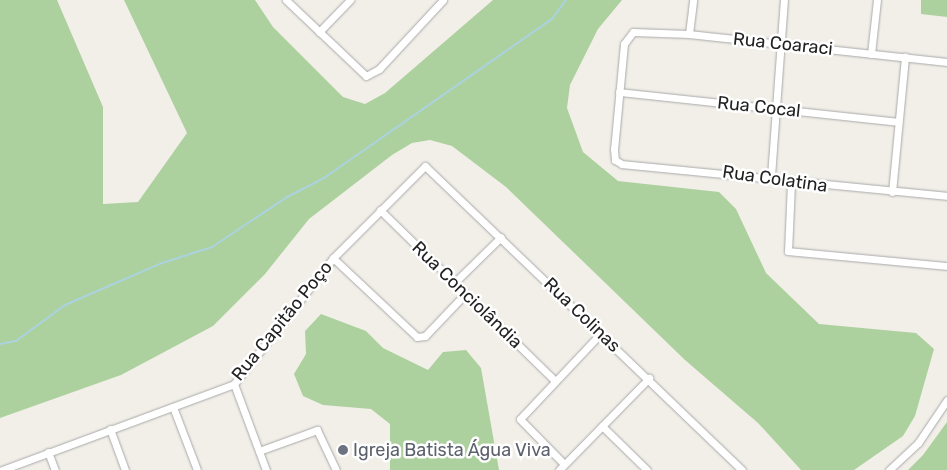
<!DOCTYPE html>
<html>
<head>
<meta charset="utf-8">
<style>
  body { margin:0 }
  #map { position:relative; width:947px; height:470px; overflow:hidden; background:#f2efe9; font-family:Rubik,sans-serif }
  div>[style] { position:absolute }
  .forest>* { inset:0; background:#add19e }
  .stream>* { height:2px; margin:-1px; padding:0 1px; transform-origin:1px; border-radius:1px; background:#aad3df }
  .roads { filter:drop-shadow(0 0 1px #a9a9a9) drop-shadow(0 0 1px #a9a9a9) }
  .street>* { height:7px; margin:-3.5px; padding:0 3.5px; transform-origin:3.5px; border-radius:3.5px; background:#fff }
  .dots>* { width:14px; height:14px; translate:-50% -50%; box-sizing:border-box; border:2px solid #fff; border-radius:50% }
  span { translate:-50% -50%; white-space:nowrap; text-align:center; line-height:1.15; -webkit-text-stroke:5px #fff; paint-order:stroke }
  .street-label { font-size:18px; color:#222 }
  .worship-label { font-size:18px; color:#5b616d }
  .left { translate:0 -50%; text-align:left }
</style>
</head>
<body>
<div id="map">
  <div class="forest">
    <i style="clip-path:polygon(0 0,57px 0,103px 107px,103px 204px,138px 202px,187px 133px,124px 0,255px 0,273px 27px,343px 97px,365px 104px,385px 93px,493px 0,622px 0,598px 29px,570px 85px,567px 108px,583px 152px,618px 181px,719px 192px,736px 209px,766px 273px,819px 324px,916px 333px,934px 349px,915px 416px,903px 436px,854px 470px,801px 470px,758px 423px,685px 360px,506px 187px,452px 146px,430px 140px,412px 143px,392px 155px,309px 219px,265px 274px,213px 326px,121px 375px,0 418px)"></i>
    <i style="clip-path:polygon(921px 0,947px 0,947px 17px,921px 14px)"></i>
    <i style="clip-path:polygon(321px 314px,366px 331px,383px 348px,428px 370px,443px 352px,466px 350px,481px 368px,499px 470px,390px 470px,390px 424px,371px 409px,323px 405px,303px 396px,294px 374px,306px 354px,305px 331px)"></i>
    <i style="clip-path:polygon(947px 422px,947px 470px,908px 470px,923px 455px)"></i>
  </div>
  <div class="stream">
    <i style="left:0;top:344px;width:16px;rotate:-11deg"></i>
    <i style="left:16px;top:341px;width:61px;rotate:-36.3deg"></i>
    <i style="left:65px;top:305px;width:106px;rotate:-23.4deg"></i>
    <i style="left:162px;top:263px;width:52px;rotate:-17.7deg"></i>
    <i style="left:212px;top:247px;width:90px;rotate:-33.7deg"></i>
    <i style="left:287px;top:197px;width:42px;rotate:-27.2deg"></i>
    <i style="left:324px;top:178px;width:278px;rotate:-34.9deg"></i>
    <i style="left:552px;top:19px;width:24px;rotate:-54deg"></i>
  </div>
  <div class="roads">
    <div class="street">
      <i style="left:286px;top:0;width:110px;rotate:43.5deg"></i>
      <i style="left:366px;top:76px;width:15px;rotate:-28deg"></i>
      <i style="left:379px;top:69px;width:94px;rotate:-47.2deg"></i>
      <i style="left:319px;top:32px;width:45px;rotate:-45.9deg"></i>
      <i style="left:689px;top:34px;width:34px;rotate:-83deg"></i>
      <i style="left:871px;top:54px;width:54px;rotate:-83.7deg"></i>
      <i style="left:947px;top:62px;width:260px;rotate:-173.8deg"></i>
      <i style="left:689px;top:34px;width:56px;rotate:-178deg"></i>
      <i style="left:633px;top:32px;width:15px;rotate:127deg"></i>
      <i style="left:624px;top:44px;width:105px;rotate:95.4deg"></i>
      <i style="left:614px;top:149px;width:11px;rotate:85deg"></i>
      <i style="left:615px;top:160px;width:8px;rotate:30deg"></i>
      <i style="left:622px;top:164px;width:327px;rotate:5.6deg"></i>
      <i style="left:619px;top:92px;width:281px;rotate:6.1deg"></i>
      <i style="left:771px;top:176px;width:176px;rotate:-85.8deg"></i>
      <i style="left:791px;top:183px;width:68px;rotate:92.5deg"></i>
      <i style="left:788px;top:251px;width:160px;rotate:5.4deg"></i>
      <i style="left:892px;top:192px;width:136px;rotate:-84.5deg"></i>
      <i style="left:380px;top:210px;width:243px;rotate:44.3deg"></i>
      <i style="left:333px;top:258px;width:115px;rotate:43.2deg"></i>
      <i style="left:417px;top:337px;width:8px;rotate:-7deg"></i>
      <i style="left:425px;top:336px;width:58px;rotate:-46.4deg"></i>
      <i style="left:455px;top:282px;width:64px;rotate:-44.4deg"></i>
      <i style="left:234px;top:384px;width:92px;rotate:69.6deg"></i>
      <i style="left:173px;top:407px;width:67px;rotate:69.1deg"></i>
      <i style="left:602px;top:426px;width:63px;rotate:44.4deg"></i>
      <i style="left:110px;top:429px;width:44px;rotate:69.9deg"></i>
      <i style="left:259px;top:451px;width:62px;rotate:-19.9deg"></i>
      <i style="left:317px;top:430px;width:44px;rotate:64.6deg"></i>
      <i style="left:48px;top:452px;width:19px;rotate:69deg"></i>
      <i style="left:564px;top:464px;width:63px;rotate:-134.4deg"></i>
      <i style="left:520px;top:419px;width:117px;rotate:-46.7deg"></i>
      <i style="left:2px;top:470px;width:247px;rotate:-20.3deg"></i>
      <i style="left:234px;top:384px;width:160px;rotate:-51.8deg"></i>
      <i style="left:333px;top:258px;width:130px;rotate:-45deg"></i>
      <i style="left:425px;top:166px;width:439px;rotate:43.8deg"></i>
      <i style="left:559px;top:470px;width:129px;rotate:-45.6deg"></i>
      <i style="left:889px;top:470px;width:40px;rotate:-43deg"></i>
      <i style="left:918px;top:443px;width:52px;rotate:-56deg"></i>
    </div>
  </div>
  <div class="dots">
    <i style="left:343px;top:450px;background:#6b7280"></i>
  </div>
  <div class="street-label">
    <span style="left:783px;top:44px;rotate:6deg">Rua Coaraci</span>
    <span style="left:759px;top:107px;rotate:6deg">Rua Cocal</span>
    <span style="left:775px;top:179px;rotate:8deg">Rua Colatina</span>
    <span style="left:467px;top:295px;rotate:44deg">Rua Conciolândia</span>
    <span style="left:582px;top:315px;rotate:44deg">Rua Colinas</span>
    <span style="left:282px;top:321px;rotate:-51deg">Rua Capitão Poço</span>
  </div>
  <div class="worship-label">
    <span class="left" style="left:353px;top:450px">Igreja Batista Água Viva</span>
  </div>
</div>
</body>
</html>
